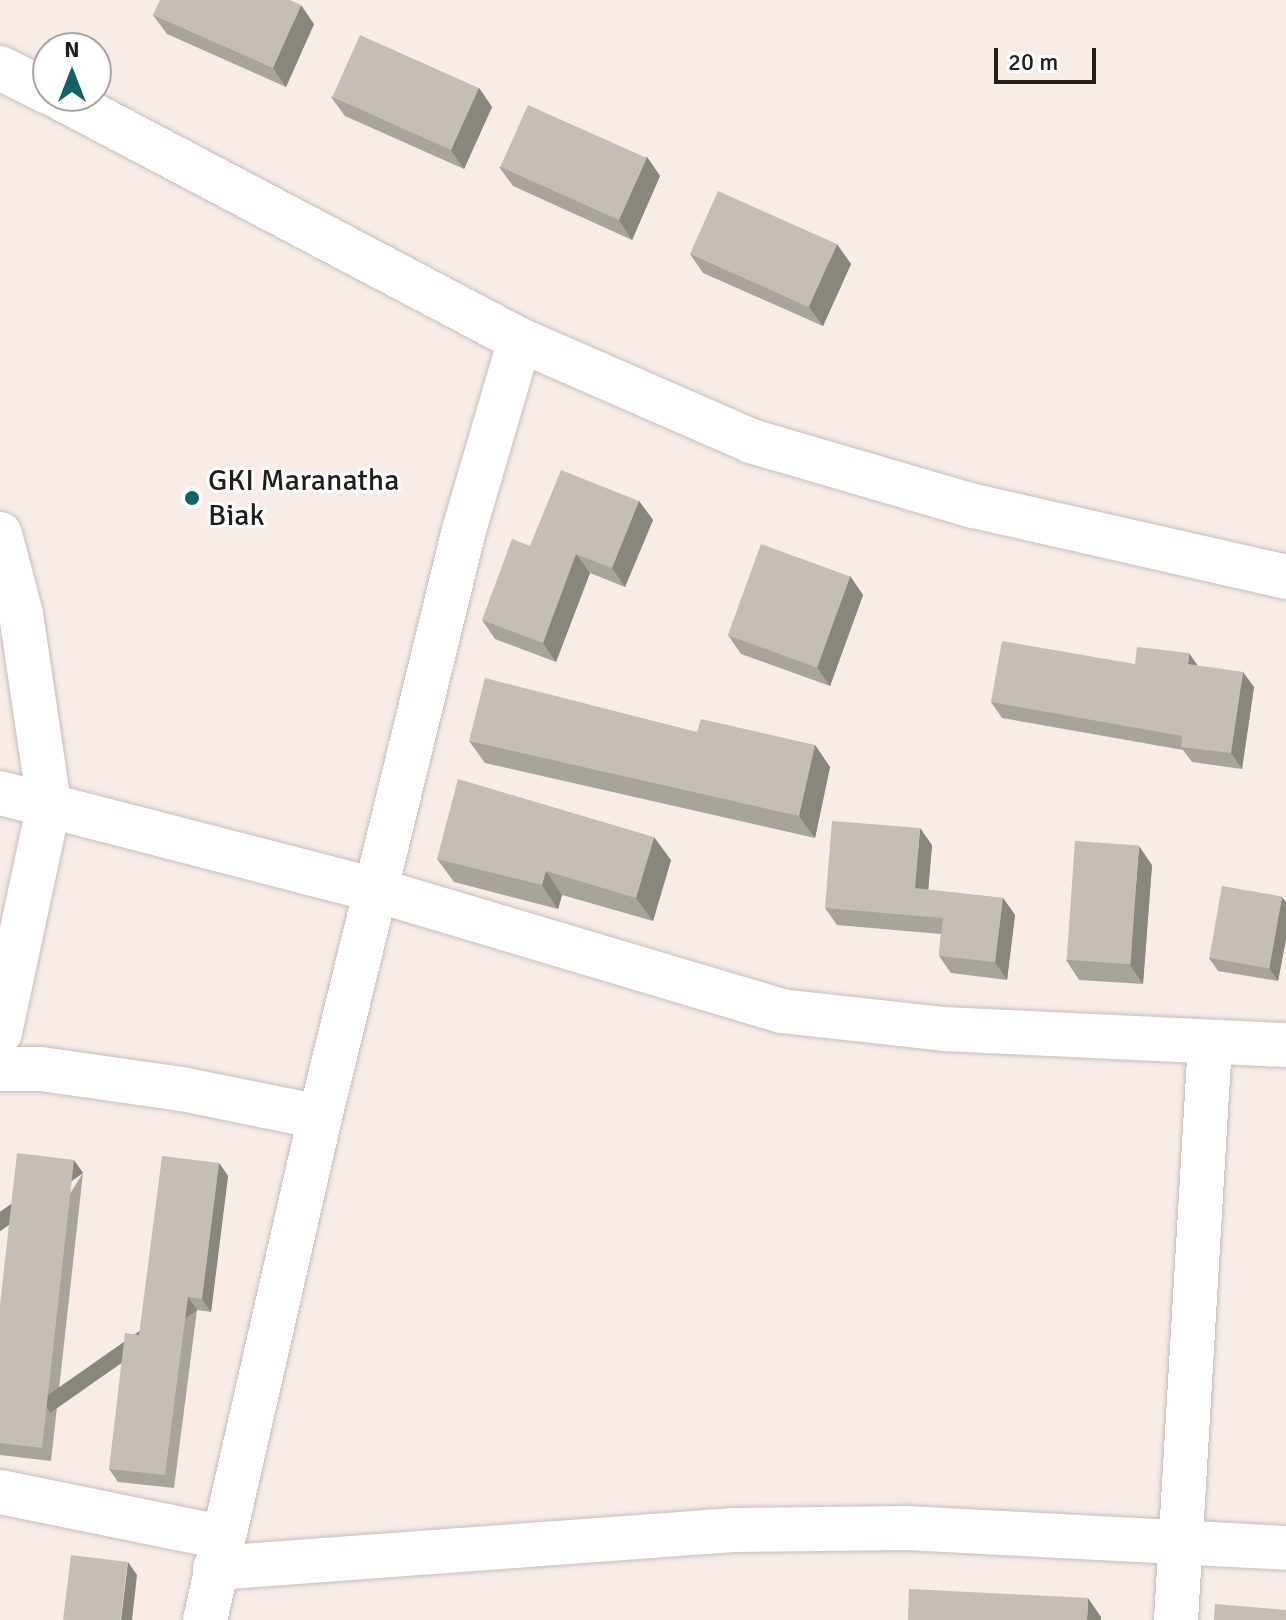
<!DOCTYPE html>
<html>
<head>
<meta charset="utf-8">
<style>
  body { margin:0 }
  #map { position:relative; width:1286px; height:1620px; overflow:hidden; background:#f7ece8; font-family:Signika,sans-serif }
  div>[style] { position:absolute }
  .roads { filter:drop-shadow(0 0 2px #c7bcb8) drop-shadow(0 0 2px #c7bcb8) }
  .minor>* { height:44px; margin:-22px; padding:0 22px; transform-origin:22px; border-radius:22px; background:#fff }
  .major>* { height:44px; margin:-22px; padding:0 22px; transform-origin:22px; border-radius:22px; background:#fff }
  .wall>* { inset:0; background:#a9a39d }
  .shaded-wall>* { inset:0; background:#89857f; transform-origin:0 0 }
  .building>* { inset:0; background:#c4beb6; transform-origin:0 0 }
  .dots>* { width:22px; height:22px; translate:-50% -50%; box-sizing:border-box; border:4px solid #fff; border-radius:50% }
  span { translate:-50% -50%; white-space:nowrap; text-align:center; line-height:1.15; -webkit-text-stroke:6px #fff; paint-order:stroke }
  .poi-label { font-size:30px; color:#211d1b }
  .left { translate:0 -50%; text-align:left }
  .north { position:absolute; left:32px; top:32px; width:80px; height:80px; box-sizing:border-box; background:#fff; border:2px solid #a6a5a4; border-radius:50%; rotate:0deg; font-size:22px; font-weight:700; line-height:32px; text-align:center; color:#211d1b }
  .north::after { content:''; display:block; margin:auto; width:28px; height:36px; background:#116265; clip-path:polygon(50% 0,100% 100%,50% 72%,0 100%) }
  .scale { position:absolute; left:994px; top:48px; width:102px; height:36px; box-sizing:border-box; border:4px solid #211d1b; border-top:0; padding-left:10px; font-size:24px; line-height:28px; white-space:nowrap; color:#211d1b; -webkit-text-stroke:6px #fff; paint-order:stroke }
</style>
</head>
<body>
<div id="map">
  <div class="roads">
    <div class="minor">
      <i style="left:0;top:534px;width:83px;rotate:75.3deg"></i>
      <i style="left:21px;top:614px;width:192px;rotate:81.6deg"></i>
      <i style="left:49px;top:804px;width:234px;rotate:102.1deg"></i>
      <i style="left:0;top:793px;width:388px;rotate:14.5deg"></i>
      <i style="left:376px;top:890px;width:423px;rotate:16.6deg"></i>
      <i style="left:781px;top:1011px;width:164px;rotate:6.3deg"></i>
      <i style="left:944px;top:1029px;width:342px;rotate:2.7deg"></i>
      <i style="left:0;top:1069px;width:41px"></i>
      <i style="left:41px;top:1069px;width:142px;rotate:8.1deg"></i>
      <i style="left:182px;top:1089px;width:141px;rotate:11.5deg"></i>
      <i style="left:0;top:1492px;width:226px;rotate:11.5deg"></i>
      <i style="left:215px;top:1568px;width:520px;rotate:-4.19deg"></i>
      <i style="left:734px;top:1530px;width:173px;rotate:-0.7deg"></i>
      <i style="left:907px;top:1528px;width:380px;rotate:3deg"></i>
      <i style="left:205px;top:1620px;width:516px;rotate:-77.12deg"></i>
      <i style="left:320px;top:1117px;width:604px;rotate:-76.22deg"></i>
      <i style="left:464px;top:530px;width:198px;rotate:-73.6deg"></i>
      <i style="left:1176px;top:1620px;width:579px;rotate:-86.63deg"></i>
    </div>
    <div class="major">
      <i style="left:0;top:68px;width:54px;rotate:26.6deg"></i>
      <i style="left:57px;top:96px;width:523px;rotate:27.79deg"></i>
      <i style="left:520px;top:340px;width:252px;rotate:23.6deg"></i>
      <i style="left:751px;top:441px;width:232px;rotate:16.3deg"></i>
      <i style="left:974px;top:506px;width:320px;rotate:12.8deg"></i>
    </div>
  </div>
  <div class="wall">
    <i style="clip-path:polygon(153px 15px,314px 24px,286px 87px,167px 34px)"></i>
    <i style="clip-path:polygon(479px 88px,492px 107px,464px 169px,345px 116px,331px 97px)"></i>
    <i style="clip-path:polygon(647px 157px,660px 176px,632px 240px,513px 186px,499px 167px)"></i>
    <i style="clip-path:polygon(690px 254px,851px 264px,823px 326px,703px 273px)"></i>
    <i style="clip-path:polygon(639px 501px,653px 520px,625px 587px,590px 573px,556px 662px,495px 639px,482px 620px,530px 546px)"></i>
    <i style="clip-path:polygon(850px 576px,863px 595px,830px 686px,741px 654px,728px 635px)"></i>
    <i style="clip-path:polygon(1135px 664px,1198px 666px,1254px 687px,1242px 769px,1192px 762px,1183px 750px,1002px 718px,991px 702px)"></i>
    <i style="clip-path:polygon(697px 732px,815px 745px,830px 767px,815px 838px,485px 763px,469px 741px)"></i>
    <i style="clip-path:polygon(932px 845px,928px 890px,1003px 898px,1015px 915px,1007px 980px,951px 973px,939px 956px,941px 934px,837px 925px,825px 908px)"></i>
    <i style="clip-path:polygon(437px 859px,671px 860px,653px 921px,562px 895px,558px 909px,454px 882px)"></i>
    <i style="clip-path:polygon(1152px 865px,1143px 984px,1079px 980px,1066px 960px)"></i>
    <i style="clip-path:polygon(1286px 902px,1286px 939px,1278px 981px,1218px 971px,1209px 958px)"></i>
    <i style="clip-path:polygon(219px 1163px,228px 1176px,211px 1312px,197px 1310px,174px 1488px,118px 1482px,109px 1469px)"></i>
    <i style="clip-path:polygon(83px 1173px,51px 1461px,0 1455px,0 1305px)"></i>
  </div>
  <div class="shaded-wall">
    <i style="clip-path:polygon(301px 5px,314px 24px,286px 87px,273px 68px)"></i>
    <i style="clip-path:polygon(479px 88px,492px 107px,464px 169px,451px 150px)"></i>
    <i style="clip-path:polygon(647px 157px,660px 176px,632px 240px,619px 220px)"></i>
    <i style="clip-path:polygon(837px 244px,851px 264px,823px 326px,809px 307px)"></i>
    <i style="clip-path:polygon(639px 501px,653px 520px,625px 587px,612px 568px)"></i>
    <i style="clip-path:polygon(576px 554px,590px 573px,556px 662px,543px 643px)"></i>
    <i style="clip-path:polygon(850px 576px,863px 595px,830px 686px,817px 667px)"></i>
    <i style="clip-path:polygon(1189px 653px,1200px 669px,1188px 664px)"></i>
    <i style="clip-path:polygon(1243px 672px,1254px 687px,1242px 769px,1231px 753px)"></i>
    <i style="clip-path:polygon(815px 745px,830px 767px,815px 838px,799px 816px)"></i>
    <i style="clip-path:polygon(920px 828px,932px 845px,927px 905px,915px 888px)"></i>
    <i style="clip-path:polygon(654px 837px,671px 860px,653px 921px,636px 898px)"></i>
    <i style="clip-path:polygon(1139px 846px,1152px 865px,1143px 984px,1130px 965px)"></i>
    <i style="clip-path:polygon(546px 871px,562px 895px,558px 909px,542px 885px)"></i>
    <i style="clip-path:polygon(1282px 897px,1286px 902px,1286px 939px,1278px 981px,1269px 968px)"></i>
    <i style="clip-path:polygon(1003px 898px,1015px 915px,1007px 980px,995px 962px)"></i>
    <i style="left:74px;top:1160px;width:16px;height:290px;rotate:55deg"></i>
    <i style="clip-path:polygon(219px 1163px,228px 1176px,211px 1312px,202px 1299px)"></i>
    <i style="left:188px;top:1297px;width:16px;height:179px;rotate:55deg"></i>
    <i style="clip-path:polygon(128px 1562px,137px 1575px,132px 1620px,121px 1620px)"></i>
    <i style="clip-path:polygon(1088px 1598px,1101px 1617px,1101px 1620px,1087px 1620px)"></i>
  </div>
  <div class="building">
    <i style="clip-path:polygon(160px 0,290px 0,301px 5px,273px 68px,153px 15px)"></i>
    <i style="left:360px;top:35px;width:130px;height:68px;rotate:24deg"></i>
    <i style="left:528px;top:105px;width:130px;height:68px;rotate:24deg"></i>
    <i style="left:718px;top:191px;width:130px;height:69px;rotate:24deg"></i>
    <i style="clip-path:polygon(561px 470px,639px 501px,612px 568px,576px 554px,543px 643px,482px 620px,512px 539px,530px 546px)"></i>
    <i style="left:761px;top:544px;width:95px;height:97px;rotate:20deg"></i>
    <i style="clip-path:polygon(1002px 641px,1135px 664px,1137px 647px,1189px 653px,1188px 664px,1243px 672px,1231px 753px,1181px 747px,1182px 736px,991px 702px)"></i>
    <i style="clip-path:polygon(485px 678px,697px 732px,701px 719px,815px 745px,799px 816px,469px 741px)"></i>
    <i style="clip-path:polygon(458px 779px,654px 837px,636px 898px,546px 871px,542px 885px,437px 859px)"></i>
    <i style="clip-path:polygon(832px 821px,920px 828px,915px 888px,1003px 898px,995px 962px,939px 956px,943px 918px,825px 908px)"></i>
    <i style="left:1075px;top:841px;width:64px;height:119px;rotate:4deg"></i>
    <i style="left:1222px;top:886px;width:61px;height:73px;rotate:10deg"></i>
    <i style="clip-path:polygon(17px 1153px,74px 1160px,42px 1448px,0 1443px,0 1305px)"></i>
    <i style="clip-path:polygon(162px 1156px,219px 1163px,202px 1299px,188px 1297px,165px 1475px,109px 1469px,125px 1333px,139px 1335px)"></i>
    <i style="left:71px;top:1555px;width:57px;height:65px;rotate:7deg"></i>
    <i style="clip-path:polygon(909px 1589px,1088px 1598px,1087px 1620px,908px 1620px)"></i>
    <i style="clip-path:polygon(1215px 1604px,1286px 1610px,1286px 1620px,1214px 1620px)"></i>
  </div>
  <div class="dots">
    <i style="left:192px;top:498px;background:#116265"></i>
  </div>
  <div class="poi-label">
    <span class="left" style="left:208px;top:498px">GKI Maranatha<br>Biak</span>
  </div>
  <div class="north">N</div>
  <div class="scale">20 m</div>
</div>
</body>
</html>
